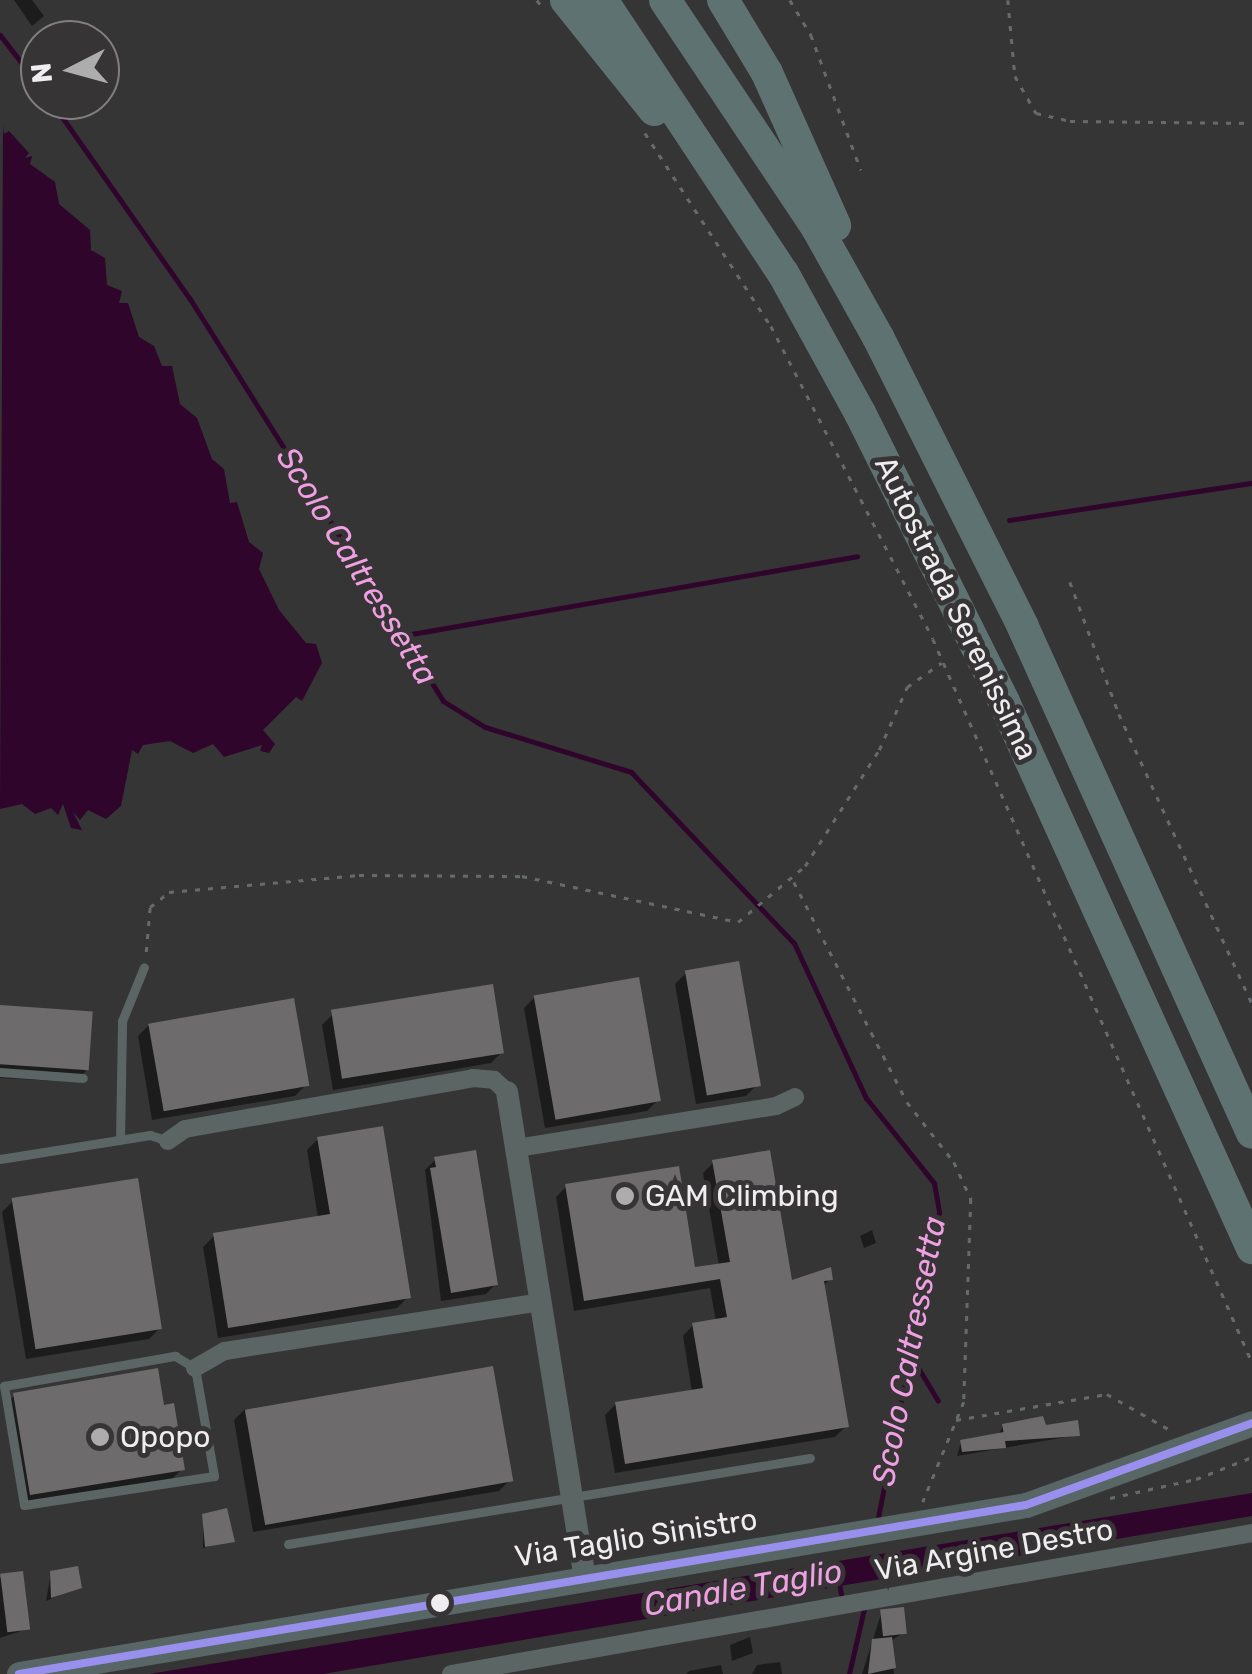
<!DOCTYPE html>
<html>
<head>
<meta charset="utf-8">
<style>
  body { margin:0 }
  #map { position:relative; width:1252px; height:1674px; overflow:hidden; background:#363536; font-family:Rubik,sans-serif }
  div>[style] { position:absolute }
  .water>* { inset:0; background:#2f052b }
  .shadow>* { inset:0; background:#0007 }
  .stream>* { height:5px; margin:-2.5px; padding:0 2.5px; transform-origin:2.5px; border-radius:2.5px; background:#2f052b }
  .building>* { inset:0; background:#6d6b6c; transform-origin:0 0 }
  .path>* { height:2.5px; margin-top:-1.25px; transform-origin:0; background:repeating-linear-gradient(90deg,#656b6c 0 5px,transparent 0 13px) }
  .service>* { height:9px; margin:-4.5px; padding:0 4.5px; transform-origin:4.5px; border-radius:4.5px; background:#5a6564 }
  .minor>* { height:18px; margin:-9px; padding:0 9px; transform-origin:9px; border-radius:9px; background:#5a6564 }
  .tertiary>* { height:22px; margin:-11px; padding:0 11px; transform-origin:11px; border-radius:11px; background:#5a6564 }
  .secondary>* { height:25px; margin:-12.5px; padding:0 12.5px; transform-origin:12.5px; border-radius:12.5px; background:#586666 }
  .motorway>* { height:32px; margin:-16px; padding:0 16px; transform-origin:16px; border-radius:16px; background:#5f7272 }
  .bus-1>* { height:8px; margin:-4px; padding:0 4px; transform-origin:4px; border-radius:4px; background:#9990ee }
  .dots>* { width:28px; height:28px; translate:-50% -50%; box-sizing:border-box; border:5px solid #373436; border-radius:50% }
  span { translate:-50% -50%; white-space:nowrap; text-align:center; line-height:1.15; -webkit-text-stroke:10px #373436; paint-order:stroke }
  .street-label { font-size:30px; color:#efedef }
  .poi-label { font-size:30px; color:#efedef }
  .left { translate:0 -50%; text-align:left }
  .water-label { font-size:32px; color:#eea0e2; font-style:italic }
  .north { position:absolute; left:20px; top:20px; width:100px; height:100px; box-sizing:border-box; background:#373436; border:2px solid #817e80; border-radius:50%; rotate:264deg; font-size:28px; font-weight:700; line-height:40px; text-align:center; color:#efedef }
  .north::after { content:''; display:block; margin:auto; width:35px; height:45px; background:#aeadae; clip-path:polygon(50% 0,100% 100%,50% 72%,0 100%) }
</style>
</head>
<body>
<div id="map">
  <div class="water">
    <i style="clip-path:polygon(3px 125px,4px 134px,9px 131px,29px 153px,25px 158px,32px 156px,30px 164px,55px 182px,59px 204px,90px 230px,91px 250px,105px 258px,107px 285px,122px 291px,119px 303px,128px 303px,139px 337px,154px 346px,162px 366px,172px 366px,180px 404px,197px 418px,212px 459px,224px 469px,230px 503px,237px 502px,249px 542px,263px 553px,259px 569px,279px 610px,306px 643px,316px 644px,322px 663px,302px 701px,296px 697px,263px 730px,275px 744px,269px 753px,260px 751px,262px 745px,224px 757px,213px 744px,193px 753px,170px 741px,143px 745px,138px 754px,132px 750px,121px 806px,106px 819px,88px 810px,80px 820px,73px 812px,82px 830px,71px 828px,63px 804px,58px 815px,51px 808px,35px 814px,22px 804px,0 809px)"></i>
    <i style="clip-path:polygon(1252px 1493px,1252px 1516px,323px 1674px,149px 1674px)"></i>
  </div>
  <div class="shadow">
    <i style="clip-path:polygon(14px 0,32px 0,44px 16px,32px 26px)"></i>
    <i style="clip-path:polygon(686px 973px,757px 1085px,746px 1096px,696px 1104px,675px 984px)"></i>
    <i style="clip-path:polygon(535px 997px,658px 1100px,647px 1111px,545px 1128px,524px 1008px)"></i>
    <i style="clip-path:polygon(0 1008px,86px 1071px,75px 1082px,0 1078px)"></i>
    <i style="clip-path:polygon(333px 1014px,502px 1052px,491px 1063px,333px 1090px,322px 1025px)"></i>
    <i style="clip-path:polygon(149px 1025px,306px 1085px,295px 1096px,152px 1120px,138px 1036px)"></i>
    <i style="clip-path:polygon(318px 1139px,408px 1297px,397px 1308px,218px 1338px,203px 1247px,214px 1236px,318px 1218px,307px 1150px)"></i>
    <i style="clip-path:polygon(435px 1160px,496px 1284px,486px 1294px,441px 1301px,425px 1170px)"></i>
    <i style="clip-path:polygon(714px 1162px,790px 1283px,830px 1279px,823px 1286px,846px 1426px,835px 1437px,615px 1473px,605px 1415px,616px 1404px,692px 1392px,683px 1336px,693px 1325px,716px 1321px,710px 1288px,574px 1311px,556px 1197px,567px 1186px,693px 1270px,719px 1266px,703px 1173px)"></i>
    <i style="clip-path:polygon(13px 1201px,160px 1328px,149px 1339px,26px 1359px,2px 1212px)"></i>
    <i style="clip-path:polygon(872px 1230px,876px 1243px,864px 1248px,860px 1236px)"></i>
    <i style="clip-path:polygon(15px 1395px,162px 1408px,182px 1469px,171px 1480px,20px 1504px,4px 1406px)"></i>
    <i style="clip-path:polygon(245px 1409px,510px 1480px,499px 1491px,253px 1532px,234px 1420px)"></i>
    <i style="clip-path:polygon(1003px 1426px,1044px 1428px,1078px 1435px,957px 1456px,961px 1442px,998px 1436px)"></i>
    <i style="clip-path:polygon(203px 1517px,232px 1541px,203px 1548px)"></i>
    <i style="clip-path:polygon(51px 1573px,79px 1587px,46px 1601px)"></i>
    <i style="clip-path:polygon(21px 1574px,27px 1629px,0 1638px,0 1578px)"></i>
    <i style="clip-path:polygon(881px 1614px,904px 1633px,890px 1641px,894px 1674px,862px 1674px)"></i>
    <i style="clip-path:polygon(750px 1637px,753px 1653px,732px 1661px,730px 1645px)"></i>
    <i style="clip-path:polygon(780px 1662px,782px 1674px,752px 1674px,757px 1665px)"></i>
    <i style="clip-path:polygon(721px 1665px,723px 1674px,686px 1674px,689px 1671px)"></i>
  </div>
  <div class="stream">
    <i style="left:0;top:35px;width:66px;rotate:52.4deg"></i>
    <i style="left:50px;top:100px;width:243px;rotate:54.9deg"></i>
    <i style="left:190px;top:299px;width:475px;rotate:57.8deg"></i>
    <i style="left:443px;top:701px;width:49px;rotate:31.8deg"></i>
    <i style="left:485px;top:727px;width:153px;rotate:17.1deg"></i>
    <i style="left:631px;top:772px;width:236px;rotate:46.4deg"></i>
    <i style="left:794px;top:943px;width:171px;rotate:65.1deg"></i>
    <i style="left:866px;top:1098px;width:109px;rotate:51.3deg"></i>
    <i style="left:934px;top:1183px;width:29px;rotate:80deg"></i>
    <i style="left:939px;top:1212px;width:310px;rotate:101.3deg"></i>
    <i style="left:1009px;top:520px;width:246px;rotate:-8.7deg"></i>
    <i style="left:400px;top:636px;width:464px;rotate:-9.9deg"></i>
    <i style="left:911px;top:1356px;width:52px;rotate:59deg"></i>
    <i style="left:838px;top:1577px;width:17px;rotate:80deg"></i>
    <i style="left:849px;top:1674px;width:72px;rotate:-77.1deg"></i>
  </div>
  <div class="building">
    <i style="left:739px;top:961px;width:127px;height:55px;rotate:80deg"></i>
    <i style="left:639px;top:977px;width:126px;height:107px;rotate:80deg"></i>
    <i style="left:493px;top:984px;width:70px;height:164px;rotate:81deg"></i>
    <i style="left:294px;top:998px;width:89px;height:148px;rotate:80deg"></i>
    <i style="left:0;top:1005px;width:93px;height:59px;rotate:4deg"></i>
    <i style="clip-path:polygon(383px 1126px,411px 1298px,228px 1328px,213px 1233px,330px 1214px,317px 1137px)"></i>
    <i style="clip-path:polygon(476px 1150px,498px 1285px,451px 1293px,430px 1168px,436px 1167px,434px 1157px)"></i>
    <i style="clip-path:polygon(770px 1150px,792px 1280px,831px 1267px,833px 1280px,824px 1281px,849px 1427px,625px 1464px,615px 1402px,703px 1388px,692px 1323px,727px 1317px,720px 1279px,584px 1301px,565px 1184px,679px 1166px,695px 1267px,730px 1262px,712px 1160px)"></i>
    <i style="left:138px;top:1178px;width:153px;height:128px;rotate:81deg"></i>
    <i style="left:493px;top:1366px;width:117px;height:252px;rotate:80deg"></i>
    <i style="clip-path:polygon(158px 1368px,164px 1405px,174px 1403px,185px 1470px,30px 1495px,13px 1393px)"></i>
    <i style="clip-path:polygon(1043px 1416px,1046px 1425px,1078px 1420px,1080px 1436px,1005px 1441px,1002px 1424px)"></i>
    <i style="clip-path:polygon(1004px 1432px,1006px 1448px,962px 1452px,960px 1440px)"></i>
    <i style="clip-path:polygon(227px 1508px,235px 1542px,205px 1547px,202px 1514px)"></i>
    <i style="clip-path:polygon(78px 1566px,82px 1588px,51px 1598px,50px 1571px)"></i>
    <i style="left:23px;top:1571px;width:59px;height:23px;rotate:83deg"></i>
    <i style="left:904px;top:1607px;width:27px;height:24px;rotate:84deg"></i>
    <i style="clip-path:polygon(892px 1637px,896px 1668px,868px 1674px,872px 1639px)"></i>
  </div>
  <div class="path">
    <i style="left:537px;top:0;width:9px;rotate:54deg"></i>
    <i style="left:790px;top:0;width:41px;rotate:59deg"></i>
    <i style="left:811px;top:35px;width:144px;rotate:69.7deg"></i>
    <i style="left:1008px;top:0;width:76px;rotate:84.7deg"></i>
    <i style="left:1015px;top:76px;width:43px;rotate:60.4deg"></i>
    <i style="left:1036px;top:113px;width:35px;rotate:13deg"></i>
    <i style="left:1070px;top:121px;width:182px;rotate:0.6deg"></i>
    <i style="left:645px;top:133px;width:230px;rotate:56.9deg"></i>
    <i style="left:771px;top:326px;width:352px;rotate:62.6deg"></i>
    <i style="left:933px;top:639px;width:790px;rotate:66.19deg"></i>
    <i style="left:1070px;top:582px;width:141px;rotate:69.6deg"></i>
    <i style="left:1119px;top:714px;width:318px;rotate:65.3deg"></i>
    <i style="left:794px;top:882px;width:247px;rotate:62.8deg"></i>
    <i style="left:907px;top:1102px;width:76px;rotate:51.9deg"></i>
    <i style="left:954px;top:1162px;width:41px;rotate:65.3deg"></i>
    <i style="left:971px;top:1199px;width:203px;rotate:92deg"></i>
    <i style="left:964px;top:1402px;width:108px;rotate:112.3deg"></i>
    <i style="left:146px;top:952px;width:45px;rotate:-84.9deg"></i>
    <i style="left:150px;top:907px;width:24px;rotate:-38deg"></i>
    <i style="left:169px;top:892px;width:191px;rotate:-5.1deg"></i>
    <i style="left:359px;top:875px;width:163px;rotate:0.4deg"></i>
    <i style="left:522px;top:876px;width:221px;rotate:12deg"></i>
    <i style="left:738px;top:922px;width:87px;rotate:-39.9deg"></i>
    <i style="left:805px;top:866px;width:138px;rotate:-57.5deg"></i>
    <i style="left:879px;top:750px;width:69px;rotate:-66deg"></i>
    <i style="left:907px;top:687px;width:42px;rotate:-35.2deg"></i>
    <i style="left:956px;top:1420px;width:153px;rotate:-9.8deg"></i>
    <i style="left:1107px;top:1394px;width:73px;rotate:29.7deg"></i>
    <i style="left:1110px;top:1498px;width:88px;rotate:-12.5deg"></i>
    <i style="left:1196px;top:1479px;width:60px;rotate:-21.4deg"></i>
  </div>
  <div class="service">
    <i style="left:0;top:1072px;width:83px;rotate:4.1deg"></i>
    <i style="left:120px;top:1140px;width:119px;rotate:-89deg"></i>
    <i style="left:122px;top:1021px;width:58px;rotate:-67.8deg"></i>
    <i style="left:0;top:1159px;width:152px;rotate:-9.1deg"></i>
    <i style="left:150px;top:1135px;width:19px;rotate:18deg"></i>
    <i style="left:175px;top:1356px;width:23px;rotate:31deg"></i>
    <i style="left:195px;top:1368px;width:110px;rotate:80deg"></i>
    <i style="left:214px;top:1476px;width:192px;rotate:171.3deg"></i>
    <i style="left:24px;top:1505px;width:121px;rotate:-99.5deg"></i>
    <i style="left:4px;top:1386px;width:174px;rotate:-10deg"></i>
    <i style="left:288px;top:1544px;width:529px;rotate:-9.36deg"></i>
  </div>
  <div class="minor">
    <i style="left:168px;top:1141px;width:21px;rotate:-35deg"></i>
    <i style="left:185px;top:1129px;width:292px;rotate:-10deg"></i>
    <i style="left:473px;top:1078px;width:21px;rotate:5deg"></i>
    <i style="left:494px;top:1080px;width:18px;rotate:43deg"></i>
    <i style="left:517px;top:1148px;width:262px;rotate:-9.2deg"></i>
    <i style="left:776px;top:1106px;width:21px;rotate:-25deg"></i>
    <i style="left:195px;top:1368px;width:34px;rotate:-30deg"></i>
    <i style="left:225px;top:1351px;width:321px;rotate:-8.8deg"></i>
    <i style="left:451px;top:1674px;width:813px;rotate:-9.98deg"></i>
  </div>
  <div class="tertiary">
    <i style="left:507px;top:1092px;width:493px;rotate:80.9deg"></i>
  </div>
  <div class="secondary">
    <i style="left:19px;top:1674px;width:1021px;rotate:-9.53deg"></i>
    <i style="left:1026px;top:1505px;width:240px;rotate:-19.9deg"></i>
  </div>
  <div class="motorway">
    <i style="left:566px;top:0;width:141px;rotate:51.3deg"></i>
    <i style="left:602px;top:0;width:328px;rotate:56.5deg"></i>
    <i style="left:783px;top:273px;width:160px;rotate:61.2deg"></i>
    <i style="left:860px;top:413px;width:323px;rotate:63.5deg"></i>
    <i style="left:1004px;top:702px;width:600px;rotate:65.57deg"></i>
    <i style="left:665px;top:0;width:274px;rotate:56.3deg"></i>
    <i style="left:817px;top:228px;width:125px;rotate:60.8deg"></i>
    <i style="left:878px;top:337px;width:324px;rotate:63.4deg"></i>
    <i style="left:1023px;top:627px;width:555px;rotate:65.65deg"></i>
    <i style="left:723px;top:0;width:85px;rotate:58.9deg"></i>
    <i style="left:767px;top:73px;width:167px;rotate:65.9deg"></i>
  </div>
  <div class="bus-1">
    <i style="left:19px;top:1674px;width:1021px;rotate:-9.53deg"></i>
    <i style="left:1026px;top:1505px;width:240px;rotate:-19.9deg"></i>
  </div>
  <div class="dots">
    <i style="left:625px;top:1196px;background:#aeadae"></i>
    <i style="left:100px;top:1437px;background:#aeadae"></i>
    <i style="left:440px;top:1603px;background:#efedef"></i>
  </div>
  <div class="street-label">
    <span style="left:956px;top:608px;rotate:64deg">Autostrada Serenissima</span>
    <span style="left:636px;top:1538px;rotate:-9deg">Via Taglio Sinistro</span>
    <span style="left:994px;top:1550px;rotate:-10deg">Via Argine Destro</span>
  </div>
  <div class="poi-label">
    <span class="left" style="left:645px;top:1196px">GAM Climbing</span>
    <span class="left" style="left:120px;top:1437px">Opopo</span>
  </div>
  <div class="water-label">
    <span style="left:357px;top:566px;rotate:58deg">Scolo Caltressetta</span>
    <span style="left:909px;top:1351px;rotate:-79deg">Scolo Caltressetta</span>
    <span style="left:743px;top:1588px;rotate:-10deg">Canale Taglio</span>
  </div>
  <div class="north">N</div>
</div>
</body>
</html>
